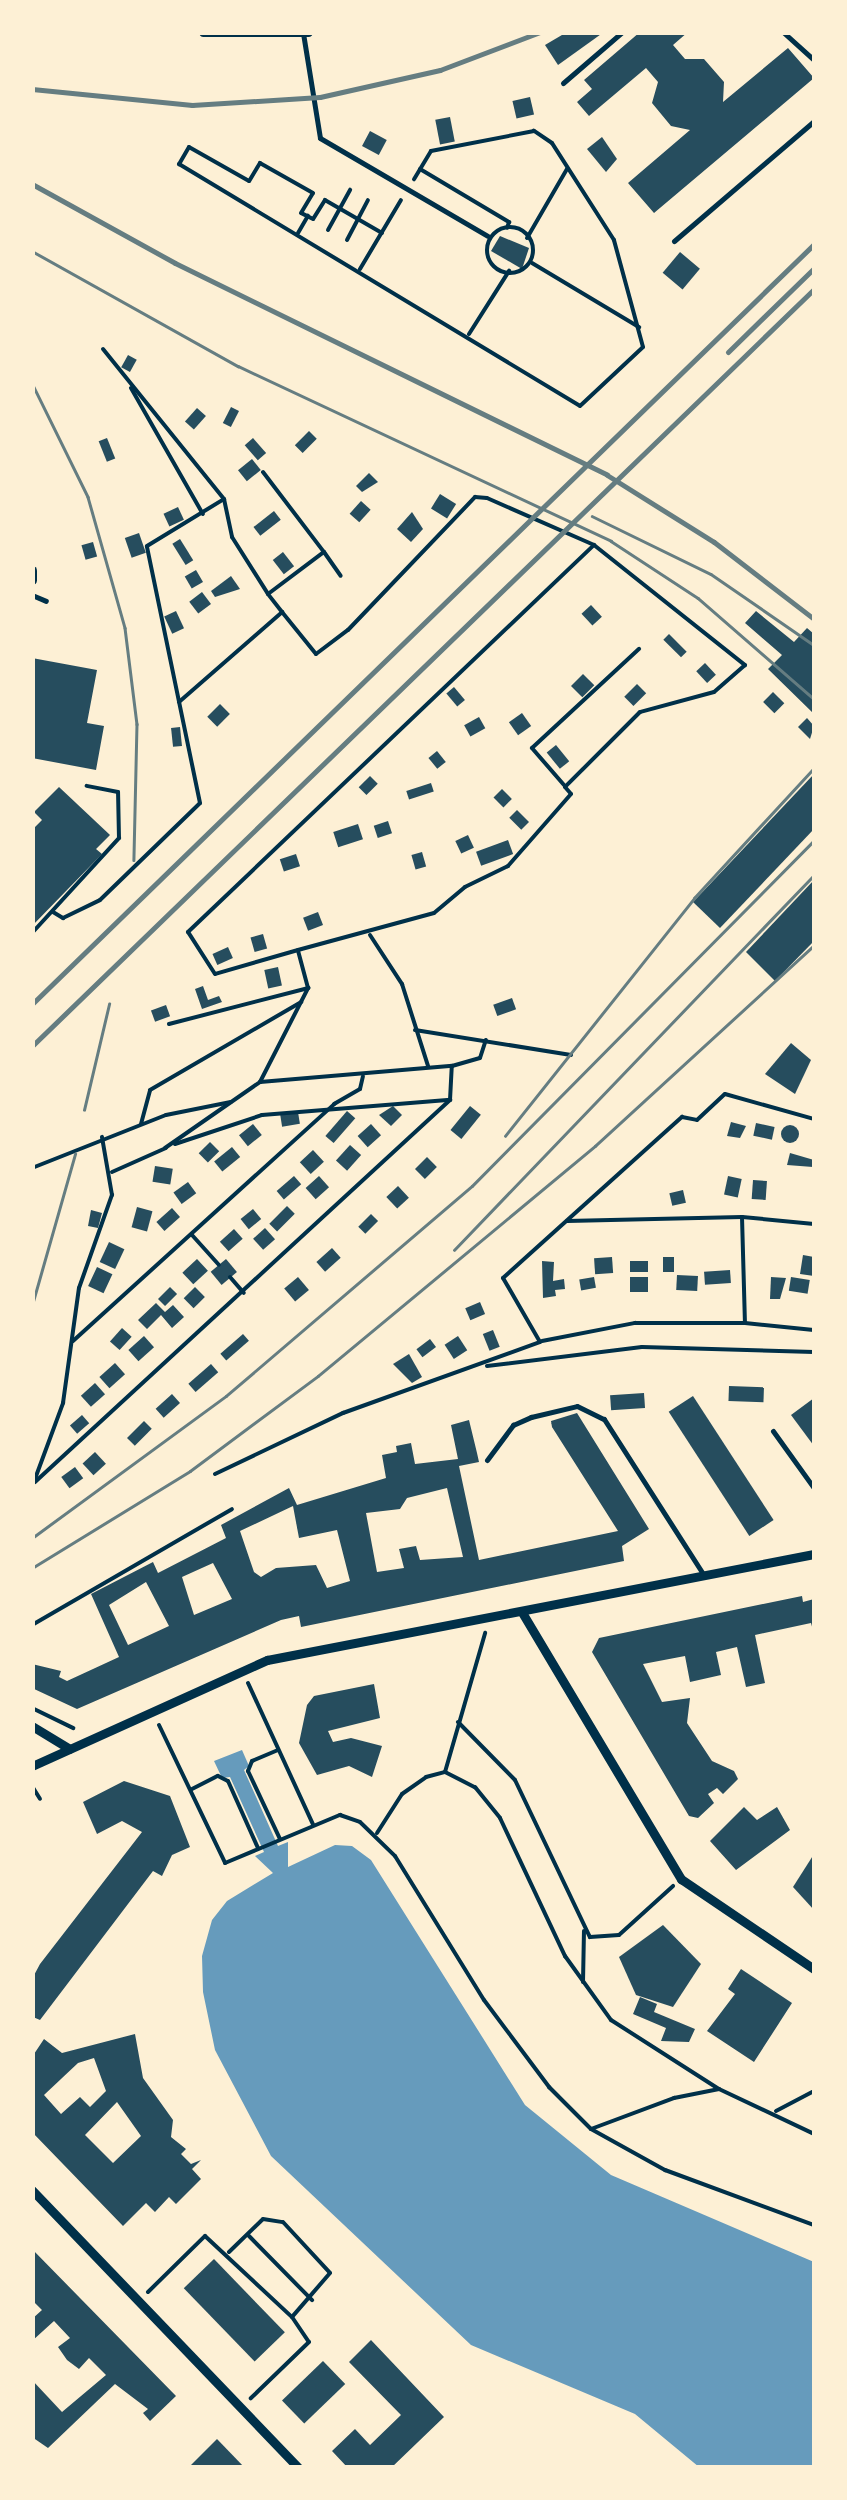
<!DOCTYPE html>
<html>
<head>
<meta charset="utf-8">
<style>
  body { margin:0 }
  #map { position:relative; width:847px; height:2500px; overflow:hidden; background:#fdf0d5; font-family:"Noto Serif",serif }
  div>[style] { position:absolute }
  .water>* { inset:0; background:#669bbc }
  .building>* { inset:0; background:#264d5e; transform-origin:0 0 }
  .round { border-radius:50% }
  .path>* { height:4px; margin:-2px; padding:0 2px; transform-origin:2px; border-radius:2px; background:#003049 }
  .path>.ring { margin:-2px; padding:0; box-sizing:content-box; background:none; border:4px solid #003049; border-radius:50% }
  .service>* { height:5px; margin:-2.5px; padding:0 2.5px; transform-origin:2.5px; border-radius:2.5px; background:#003049 }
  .minor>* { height:9px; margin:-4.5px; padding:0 4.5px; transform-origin:4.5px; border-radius:4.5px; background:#003049 }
  .tram>* { height:2.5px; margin:-1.25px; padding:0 1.25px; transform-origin:1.25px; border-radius:1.25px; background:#657d81 }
  .rail>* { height:5px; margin:-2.5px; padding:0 2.5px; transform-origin:2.5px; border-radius:2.5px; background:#657d81 }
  span { translate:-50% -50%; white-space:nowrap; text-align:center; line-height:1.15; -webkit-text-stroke:10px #fdf0d5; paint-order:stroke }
  .frame { position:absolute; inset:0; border:35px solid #fdf0d5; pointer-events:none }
</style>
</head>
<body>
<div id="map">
  <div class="water">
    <i style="clip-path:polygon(242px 1750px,249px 1766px,244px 1770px,278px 1846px,288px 1842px,288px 1867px,335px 1845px,352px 1846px,371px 1860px,525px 2105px,611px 2175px,814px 2262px,814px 2467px,699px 2467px,635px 2414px,471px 2345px,271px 2156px,215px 2050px,203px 1992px,202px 1956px,212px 1920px,227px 1901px,273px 1873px,255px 1856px,264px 1852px,230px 1777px,222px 1778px,214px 1761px)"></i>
  </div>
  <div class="building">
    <i style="clip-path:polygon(567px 32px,604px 32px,558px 65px,545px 45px)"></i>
    <i style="clip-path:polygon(640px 32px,688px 32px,673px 45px,685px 59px,704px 59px,724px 82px,723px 102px,788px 48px,814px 78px,654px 213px,628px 183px,690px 130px,671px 126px,652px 103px,658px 82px,646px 68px,589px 116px,577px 102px,592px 89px,584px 80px)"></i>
    <i style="left:530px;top:97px;width:18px;height:18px;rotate:77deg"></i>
    <i style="left:450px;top:117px;width:25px;height:15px;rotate:79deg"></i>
    <i style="left:370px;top:131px;width:19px;height:17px;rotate:28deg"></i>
    <i style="clip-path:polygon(602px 137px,617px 159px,606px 172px,587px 149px)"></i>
    <i style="clip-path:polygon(500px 236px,529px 248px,522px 269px,491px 251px)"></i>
    <i style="left:680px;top:252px;width:26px;height:27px;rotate:40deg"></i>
    <i style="left:128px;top:355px;width:10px;height:14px;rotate:29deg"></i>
    <i style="left:231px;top:407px;width:9px;height:18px;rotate:27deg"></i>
    <i style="left:197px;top:408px;width:12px;height:18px;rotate:42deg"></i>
    <i style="left:309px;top:431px;width:11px;height:20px;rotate:45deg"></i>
    <i style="left:107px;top:438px;width:22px;height:9px;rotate:68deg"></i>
    <i style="left:253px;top:438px;width:20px;height:11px;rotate:49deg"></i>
    <i style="left:252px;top:459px;width:14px;height:18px;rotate:51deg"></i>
    <i style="clip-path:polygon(369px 473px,378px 482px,362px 492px,356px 486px)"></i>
    <i style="left:440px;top:494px;width:19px;height:17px;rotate:32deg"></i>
    <i style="left:361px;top:501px;width:13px;height:17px;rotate:42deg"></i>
    <i style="left:178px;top:507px;width:14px;height:16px;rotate:65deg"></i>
    <i style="left:274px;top:511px;width:11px;height:26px;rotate:52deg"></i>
    <i style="clip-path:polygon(412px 512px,423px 529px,411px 542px,397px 529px)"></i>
    <i style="left:139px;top:533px;width:21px;height:15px;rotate:71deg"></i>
    <i style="left:180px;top:539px;width:25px;height:9px;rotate:58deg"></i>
    <i style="left:93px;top:542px;width:15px;height:12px;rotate:74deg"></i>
    <i style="left:283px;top:552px;width:18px;height:13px;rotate:52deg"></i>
    <i style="left:196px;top:570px;width:14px;height:13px;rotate:60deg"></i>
    <i style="clip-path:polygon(231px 576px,240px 589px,215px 597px,211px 591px)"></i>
    <i style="left:202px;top:592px;width:15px;height:16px;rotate:53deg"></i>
    <i style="left:591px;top:605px;width:16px;height:13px;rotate:47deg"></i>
    <i style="left:176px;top:611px;width:19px;height:13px;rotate:65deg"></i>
    <i style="clip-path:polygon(756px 611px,794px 642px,807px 628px,814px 634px,814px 714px,768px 669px,782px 655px,745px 623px)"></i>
    <i style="left:669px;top:634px;width:25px;height:8px;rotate:45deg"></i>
    <i style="clip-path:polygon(32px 658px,97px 670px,87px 723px,104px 726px,96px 770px,32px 758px)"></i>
    <i style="left:705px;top:663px;width:16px;height:12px;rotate:47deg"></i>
    <i style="left:583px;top:674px;width:16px;height:17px;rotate:45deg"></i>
    <i style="left:637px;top:684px;width:13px;height:18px;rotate:45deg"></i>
    <i style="left:454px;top:687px;width:17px;height:10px;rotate:50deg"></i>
    <i style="left:773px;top:692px;width:16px;height:14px;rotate:45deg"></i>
    <i style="left:220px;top:704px;width:14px;height:18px;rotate:45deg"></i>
    <i style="left:522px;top:713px;width:16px;height:16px;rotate:55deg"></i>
    <i style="left:479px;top:717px;width:13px;height:17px;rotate:61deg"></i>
    <i style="clip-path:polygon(807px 718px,814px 726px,810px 739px,798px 727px)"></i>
    <i style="left:180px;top:727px;width:19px;height:9px;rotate:84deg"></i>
    <i style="left:556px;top:745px;width:21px;height:12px;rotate:51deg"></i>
    <i style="left:437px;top:751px;width:14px;height:11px;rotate:51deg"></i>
    <i style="clip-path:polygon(814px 774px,814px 829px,720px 928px,693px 902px)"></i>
    <i style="left:370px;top:776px;width:11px;height:16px;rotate:45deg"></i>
    <i style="left:431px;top:783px;width:9px;height:26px;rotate:72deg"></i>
    <i style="clip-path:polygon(59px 787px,110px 835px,96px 849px,102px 854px,32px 926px,32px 830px,42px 820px,34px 812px)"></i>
    <i style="left:502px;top:789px;width:14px;height:12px;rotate:45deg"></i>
    <i style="left:517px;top:810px;width:17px;height:11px;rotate:45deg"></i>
    <i style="left:388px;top:821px;width:13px;height:15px;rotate:72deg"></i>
    <i style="left:358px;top:824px;width:16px;height:26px;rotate:72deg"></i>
    <i style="left:468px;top:835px;width:14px;height:14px;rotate:65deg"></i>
    <i style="left:508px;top:840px;width:15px;height:34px;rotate:70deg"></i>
    <i style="left:422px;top:852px;width:15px;height:11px;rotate:74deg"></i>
    <i style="left:296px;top:854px;width:13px;height:17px;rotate:72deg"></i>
    <i style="clip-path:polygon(814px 880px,814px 941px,775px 981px,746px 952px)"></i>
    <i style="left:318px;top:912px;width:14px;height:16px;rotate:69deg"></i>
    <i style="left:263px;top:934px;width:15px;height:13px;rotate:74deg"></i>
    <i style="left:228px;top:947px;width:12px;height:17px;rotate:66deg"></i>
    <i style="left:278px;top:967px;width:19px;height:14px;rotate:78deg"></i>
    <i style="clip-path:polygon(203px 986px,208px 1000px,219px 996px,222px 1002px,202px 1009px,195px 989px)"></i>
    <i style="left:512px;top:998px;width:12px;height:20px;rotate:70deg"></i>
    <i style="left:166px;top:1005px;width:12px;height:16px;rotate:70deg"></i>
    <i style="clip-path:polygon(791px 1043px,811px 1060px,795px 1094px,765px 1074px)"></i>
    <i style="clip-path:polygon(393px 1106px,402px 1115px,391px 1126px,379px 1115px)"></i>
    <i style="left:470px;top:1106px;width:14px;height:31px;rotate:39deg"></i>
    <i style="left:347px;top:1111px;width:11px;height:33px;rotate:41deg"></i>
    <i style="left:298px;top:1112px;width:12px;height:18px;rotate:81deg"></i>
    <i style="clip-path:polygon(731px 1122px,746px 1126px,740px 1138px,727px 1136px)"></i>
    <i style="left:756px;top:1123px;width:19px;height:13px;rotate:12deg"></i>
    <i style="left:253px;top:1124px;width:14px;height:18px;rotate:51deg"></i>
    <i style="left:371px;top:1124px;width:15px;height:18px;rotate:48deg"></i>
    <i class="round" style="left:781px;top:1125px;width:18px;height:18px"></i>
    <i style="left:210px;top:1142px;width:13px;height:16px;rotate:45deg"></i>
    <i style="left:350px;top:1145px;width:15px;height:21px;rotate:42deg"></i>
    <i style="left:232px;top:1147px;width:13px;height:23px;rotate:51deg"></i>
    <i style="left:313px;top:1150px;width:16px;height:18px;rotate:47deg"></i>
    <i style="clip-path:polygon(790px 1153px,814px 1160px,813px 1167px,787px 1165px)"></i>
    <i style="left:427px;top:1157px;width:14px;height:17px;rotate:45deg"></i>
    <i style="left:155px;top:1166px;width:18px;height:16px;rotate:9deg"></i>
    <i style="left:294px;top:1176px;width:11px;height:23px;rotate:49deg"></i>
    <i style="left:319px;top:1176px;width:15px;height:18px;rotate:48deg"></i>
    <i style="left:728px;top:1176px;width:14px;height:19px;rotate:12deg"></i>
    <i style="left:753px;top:1180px;width:14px;height:19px;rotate:4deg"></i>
    <i style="left:188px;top:1182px;width:14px;height:18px;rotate:54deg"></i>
    <i style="left:398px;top:1186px;width:16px;height:16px;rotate:47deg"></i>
    <i style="left:683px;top:1190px;width:13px;height:14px;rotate:77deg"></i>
    <i style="left:287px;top:1206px;width:11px;height:25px;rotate:45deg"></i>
    <i style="left:137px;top:1207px;width:16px;height:21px;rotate:15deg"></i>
    <i style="left:172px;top:1208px;width:12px;height:21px;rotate:48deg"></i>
    <i style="left:253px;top:1209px;width:13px;height:16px;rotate:51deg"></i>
    <i style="clip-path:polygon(91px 1210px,102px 1213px,98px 1228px,88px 1226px)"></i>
    <i style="left:371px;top:1214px;width:10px;height:18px;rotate:45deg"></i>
    <i style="left:265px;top:1228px;width:15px;height:16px;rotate:48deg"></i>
    <i style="left:234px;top:1229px;width:13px;height:19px;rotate:48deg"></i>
    <i style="left:109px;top:1242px;width:17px;height:22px;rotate:25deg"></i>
    <i style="left:332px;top:1248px;width:13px;height:21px;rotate:48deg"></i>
    <i style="clip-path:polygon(803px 1255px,814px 1257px,814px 1276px,800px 1274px)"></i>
    <i style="left:612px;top:1257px;width:16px;height:18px;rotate:86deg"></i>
    <i style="left:663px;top:1257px;width:11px;height:15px"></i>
    <i style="left:197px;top:1259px;width:16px;height:20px;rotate:47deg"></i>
    <i style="left:226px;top:1259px;width:17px;height:20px;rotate:50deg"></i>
    <i style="clip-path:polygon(542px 1261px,554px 1262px,553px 1281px,564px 1279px,565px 1289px,555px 1290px,556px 1296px,543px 1298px)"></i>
    <i style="left:648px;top:1261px;width:11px;height:18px;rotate:90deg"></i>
    <i style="left:97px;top:1267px;width:17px;height:21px;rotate:25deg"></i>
    <i style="left:730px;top:1270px;width:13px;height:26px;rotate:86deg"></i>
    <i style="left:677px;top:1275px;width:21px;height:15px;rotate:3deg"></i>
    <i style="left:298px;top:1277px;width:17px;height:18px;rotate:50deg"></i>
    <i style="left:594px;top:1277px;width:11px;height:15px;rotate:80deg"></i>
    <i style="left:630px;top:1277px;width:18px;height:15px"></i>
    <i style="clip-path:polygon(771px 1277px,786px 1278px,780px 1299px,770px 1299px)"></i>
    <i style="left:791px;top:1277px;width:19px;height:14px;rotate:9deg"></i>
    <i style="left:170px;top:1287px;width:10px;height:17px;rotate:45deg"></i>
    <i style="left:195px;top:1287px;width:14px;height:16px;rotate:45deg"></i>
    <i style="left:480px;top:1302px;width:13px;height:16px;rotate:67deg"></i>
    <i style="clip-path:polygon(156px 1303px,165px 1312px,173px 1305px,184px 1317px,172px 1328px,161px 1315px,147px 1329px,138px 1320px)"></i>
    <i style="left:122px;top:1328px;width:13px;height:18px;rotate:42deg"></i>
    <i style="left:493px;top:1330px;width:18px;height:11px;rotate:68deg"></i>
    <i style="left:243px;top:1334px;width:9px;height:30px;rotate:49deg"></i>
    <i style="left:144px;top:1336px;width:15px;height:21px;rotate:48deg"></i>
    <i style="left:458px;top:1336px;width:17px;height:16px;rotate:57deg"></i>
    <i style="left:430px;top:1339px;width:10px;height:17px;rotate:53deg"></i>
    <i style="clip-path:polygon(409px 1354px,422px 1377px,412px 1383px,393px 1364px)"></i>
    <i style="left:115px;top:1363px;width:15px;height:21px;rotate:48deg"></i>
    <i style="left:211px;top:1364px;width:11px;height:30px;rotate:49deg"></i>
    <i style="left:95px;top:1383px;width:15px;height:19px;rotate:48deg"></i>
    <i style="left:729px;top:1386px;width:35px;height:15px;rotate:2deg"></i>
    <i style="left:644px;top:1393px;width:15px;height:34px;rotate:86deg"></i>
    <i style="left:172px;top:1394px;width:12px;height:22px;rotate:48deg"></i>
    <i style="left:693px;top:1396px;width:148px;height:29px;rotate:57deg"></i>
    <i style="clip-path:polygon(814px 1398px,814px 1446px,791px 1415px)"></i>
    <i style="clip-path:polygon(evenodd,577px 1413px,649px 1529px,622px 1546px,624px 1561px,301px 1627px,299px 1616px,281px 1620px,77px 1709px,32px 1688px,32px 1664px,61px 1671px,59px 1677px,67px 1681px,119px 1657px,91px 1594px,153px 1562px,158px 1573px,226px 1538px,221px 1525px,289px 1488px,297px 1505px,386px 1478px,382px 1455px,397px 1452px,396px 1446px,411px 1443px,415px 1464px,458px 1459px,451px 1425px,469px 1420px,477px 1453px,479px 1462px,459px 1466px,479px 1560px,618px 1531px,552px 1427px,551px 1421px,577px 1413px,447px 1488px,463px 1557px,420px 1560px,416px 1546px,399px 1549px,404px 1568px,377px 1572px,366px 1513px,400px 1509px,407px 1498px,447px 1488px,577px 1413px,293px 1506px,299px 1538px,337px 1530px,350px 1581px,327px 1588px,316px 1565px,276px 1568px,261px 1577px,254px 1572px,240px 1531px,293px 1506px,577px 1413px,213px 1563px,232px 1599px,194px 1615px,182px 1577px,213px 1563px,577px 1413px,146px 1582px,169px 1626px,128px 1645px,109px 1605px,146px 1582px)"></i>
    <i style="left:82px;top:1415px;width:11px;height:16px;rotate:49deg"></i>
    <i style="left:144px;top:1421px;width:11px;height:24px;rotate:45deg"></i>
    <i style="left:95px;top:1452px;width:16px;height:17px;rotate:47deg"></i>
    <i style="left:75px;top:1467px;width:14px;height:17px;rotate:54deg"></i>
    <i style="clip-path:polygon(802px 1596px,803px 1602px,814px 1599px,814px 1634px,811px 1623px,755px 1635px,765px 1683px,746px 1687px,737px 1647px,716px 1652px,721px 1675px,690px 1682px,685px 1656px,643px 1664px,662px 1702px,690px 1698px,687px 1723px,712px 1761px,734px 1771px,738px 1779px,723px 1794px,717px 1788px,708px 1794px,714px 1803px,698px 1818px,689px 1816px,592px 1652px,599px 1638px)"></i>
    <i style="clip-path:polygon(374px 1684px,380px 1718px,328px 1731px,333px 1742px,351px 1738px,382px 1746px,372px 1777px,349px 1766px,317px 1775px,299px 1743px,307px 1705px,314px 1696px)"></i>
    <i style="clip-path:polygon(124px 1781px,170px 1796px,190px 1847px,172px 1855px,162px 1876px,153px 1871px,40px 2020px,33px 2017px,32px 1979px,40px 1964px,142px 1832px,122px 1821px,97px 1834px,83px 1802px)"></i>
    <i style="clip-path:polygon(744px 1807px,757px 1820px,777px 1807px,790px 1830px,736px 1870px,710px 1841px)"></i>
    <i style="clip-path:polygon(814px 1854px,814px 1910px,793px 1887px)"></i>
    <i style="clip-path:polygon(663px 1925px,701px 1964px,673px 2007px,636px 1995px,619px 1957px)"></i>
    <i style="clip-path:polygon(741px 1969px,792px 2003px,754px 2062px,707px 2031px,735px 1994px,728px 1989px)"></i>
    <i style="clip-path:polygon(640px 1997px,657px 2004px,654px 2012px,695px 2029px,689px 2042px,661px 2041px,666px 2028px,633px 2014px)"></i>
    <i style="clip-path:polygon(evenodd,135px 2034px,143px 2078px,173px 2120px,171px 2137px,186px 2149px,181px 2154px,191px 2164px,201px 2160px,192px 2169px,201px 2179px,176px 2204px,169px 2197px,155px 2212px,146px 2203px,123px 2226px,32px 2132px,32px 2057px,44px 2039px,62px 2053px,135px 2034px,94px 2058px,106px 2091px,90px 2107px,80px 2097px,61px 2114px,44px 2095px,78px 2063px,94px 2058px,135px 2034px,117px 2102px,141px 2136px,113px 2163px,85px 2135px,117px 2102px)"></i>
    <i style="clip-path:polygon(32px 2249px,176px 2396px,150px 2421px,143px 2413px,148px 2409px,115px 2384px,48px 2448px,32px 2437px,32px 2380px,62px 2412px,106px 2375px,89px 2358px,79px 2369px,67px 2360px,58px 2347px,70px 2338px,54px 2321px,32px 2341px,32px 2319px,42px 2310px,32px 2300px)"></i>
    <i style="left:214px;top:2259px;width:102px;height:42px;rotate:46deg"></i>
    <i style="clip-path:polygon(371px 2340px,444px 2417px,391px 2468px,348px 2468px,332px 2451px,355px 2429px,370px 2445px,401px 2415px,349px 2362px)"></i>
    <i style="left:323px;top:2361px;width:32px;height:57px;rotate:46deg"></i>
    <i style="clip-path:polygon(217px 2439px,245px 2468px,188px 2468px)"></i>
  </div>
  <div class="path">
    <i style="left:420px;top:169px;width:104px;rotate:30.8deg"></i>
    <i style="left:509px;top:222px;width:6px;rotate:108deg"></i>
    <i class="ring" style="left:487px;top:227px;width:42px;height:42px"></i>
    <i style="left:328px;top:230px;width:46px;rotate:-61.2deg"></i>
    <i style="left:298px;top:233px;width:20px;rotate:-60deg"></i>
    <i style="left:382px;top:233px;width:66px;rotate:-149.9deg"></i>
    <i style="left:325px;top:200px;width:22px;rotate:122deg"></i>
    <i style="left:313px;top:219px;width:13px;rotate:-153deg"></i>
    <i style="left:301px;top:213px;width:23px;rotate:-59deg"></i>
    <i style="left:313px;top:193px;width:61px;rotate:-150.5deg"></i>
    <i style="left:260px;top:163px;width:21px;rotate:121deg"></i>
    <i style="left:249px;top:181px;width:69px;rotate:-150.5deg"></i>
    <i style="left:189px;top:147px;width:20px;rotate:120deg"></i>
    <i style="left:179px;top:164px;width:468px;rotate:31.1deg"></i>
    <i style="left:580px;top:406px;width:86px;rotate:-43.1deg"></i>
    <i style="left:643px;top:347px;width:111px;rotate:-105.2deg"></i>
    <i style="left:614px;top:240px;width:115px;rotate:-122.6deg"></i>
    <i style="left:552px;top:143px;width:22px;rotate:-146deg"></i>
    <i style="left:534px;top:131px;width:105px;rotate:169deg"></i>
    <i style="left:431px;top:151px;width:33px;rotate:121deg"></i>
    <i style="left:527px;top:238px;width:80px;rotate:-59.9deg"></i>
    <i style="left:347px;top:240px;width:45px;rotate:-62.3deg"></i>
    <i style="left:532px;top:263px;width:125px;rotate:30.9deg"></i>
    <i style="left:360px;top:269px;width:80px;rotate:-59.3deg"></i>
    <i style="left:469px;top:334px;width:75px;rotate:-57.6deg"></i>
    <i style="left:103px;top:349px;width:193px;rotate:51.1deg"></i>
    <i style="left:224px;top:499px;width:39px;rotate:78deg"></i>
    <i style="left:232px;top:537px;width:67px;rotate:57.7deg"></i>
    <i style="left:131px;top:388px;width:145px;rotate:60.3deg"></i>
    <i style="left:263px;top:472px;width:101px;rotate:52.7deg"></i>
    <i style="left:282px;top:612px;width:54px;rotate:51deg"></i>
    <i style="left:316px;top:654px;width:40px;rotate:-37deg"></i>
    <i style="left:348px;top:630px;width:184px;rotate:-46.3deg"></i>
    <i style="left:475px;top:497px;width:12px;rotate:5deg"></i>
    <i style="left:487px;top:498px;width:117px;rotate:23.7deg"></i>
    <i style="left:594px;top:545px;width:193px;rotate:38.5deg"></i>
    <i style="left:745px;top:665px;width:41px;rotate:138.9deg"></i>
    <i style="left:714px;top:692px;width:77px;rotate:164.9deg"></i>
    <i style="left:640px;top:712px;width:106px;rotate:135deg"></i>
    <i style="left:565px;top:787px;width:9px;rotate:49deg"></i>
    <i style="left:571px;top:794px;width:96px;rotate:131.2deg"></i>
    <i style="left:508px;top:866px;width:48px;rotate:154deg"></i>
    <i style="left:465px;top:887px;width:40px;rotate:140deg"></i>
    <i style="left:434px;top:913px;width:141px;rotate:164.8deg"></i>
    <i style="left:179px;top:702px;width:137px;rotate:-41.1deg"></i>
    <i style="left:282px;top:612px;width:23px;rotate:-128deg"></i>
    <i style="left:268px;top:594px;width:70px;rotate:-36.9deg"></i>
    <i style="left:324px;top:552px;width:29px;rotate:55deg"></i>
    <i style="left:564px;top:785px;width:49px;rotate:-130.9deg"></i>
    <i style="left:532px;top:748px;width:146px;rotate:-42.8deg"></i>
    <i style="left:53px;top:912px;width:12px;rotate:31deg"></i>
    <i style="left:63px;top:918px;width:41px;rotate:-25.9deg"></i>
    <i style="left:100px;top:900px;width:139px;rotate:-44.1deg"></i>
    <i style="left:200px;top:803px;width:262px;rotate:-101.7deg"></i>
    <i style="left:147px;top:546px;width:90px;rotate:-31.4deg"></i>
    <i style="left:32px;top:933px;width:129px;rotate:-47.5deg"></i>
    <i style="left:119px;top:838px;width:46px;rotate:-91.2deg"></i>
    <i style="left:118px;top:792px;width:32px;rotate:-169deg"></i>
    <i style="left:370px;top:935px;width:59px;rotate:56.9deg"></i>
    <i style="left:402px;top:984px;width:86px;rotate:72.4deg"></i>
    <i style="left:169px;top:1024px;width:144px;rotate:-14.5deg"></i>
    <i style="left:415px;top:1030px;width:158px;rotate:9.1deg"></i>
    <i style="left:260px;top:1082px;width:193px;rotate:-4.8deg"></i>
    <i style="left:452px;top:1066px;width:29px;rotate:-16deg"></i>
    <i style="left:480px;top:1058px;width:19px;rotate:-72deg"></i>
    <i style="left:450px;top:1100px;width:34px;rotate:-87deg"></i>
    <i style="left:141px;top:1124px;width:35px;rotate:-75deg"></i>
    <i style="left:150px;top:1090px;width:175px;rotate:-30.2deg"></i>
    <i style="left:175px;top:1144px;width:92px;rotate:-18.4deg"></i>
    <i style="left:262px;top:1115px;width:189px;rotate:-4.6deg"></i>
    <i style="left:165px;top:1148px;width:116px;rotate:-34.8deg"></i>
    <i style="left:260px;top:1082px;width:106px;rotate:-62.9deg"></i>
    <i style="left:308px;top:988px;width:39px;rotate:-105deg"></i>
    <i style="left:298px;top:950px;width:86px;rotate:163.9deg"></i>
    <i style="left:215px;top:974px;width:50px;rotate:-122.7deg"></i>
    <i style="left:188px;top:932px;width:561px;rotate:-43.63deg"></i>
    <i style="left:32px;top:1168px;width:144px;rotate:-21.6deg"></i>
    <i style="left:166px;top:1115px;width:66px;rotate:-11.3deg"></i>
    <i style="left:112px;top:1172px;width:59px;rotate:-24deg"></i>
    <i style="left:567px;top:1221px;width:175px;rotate:-1.3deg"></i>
    <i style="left:814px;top:1224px;width:72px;rotate:-174.4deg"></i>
    <i style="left:742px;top:1217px;width:106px;rotate:88.4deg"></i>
    <i style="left:745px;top:1323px;width:69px;rotate:5.8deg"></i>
    <i style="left:192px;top:1235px;width:40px;rotate:48deg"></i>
    <i style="left:230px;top:1277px;width:21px;rotate:49deg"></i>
    <i style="left:73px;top:1341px;width:353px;rotate:-42.2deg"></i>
    <i style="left:334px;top:1104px;width:30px;rotate:-30deg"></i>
    <i style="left:360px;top:1089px;width:13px;rotate:-77deg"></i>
    <i style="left:542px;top:1341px;width:95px;rotate:-11deg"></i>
    <i style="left:635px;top:1323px;width:110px"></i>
    <i style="left:487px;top:1366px;width:156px;rotate:-7deg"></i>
    <i style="left:642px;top:1347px;width:172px;rotate:1.7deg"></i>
    <i style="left:215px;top:1474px;width:142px;rotate:-25.5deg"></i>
    <i style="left:343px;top:1413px;width:209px;rotate:-19.8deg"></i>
    <i style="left:540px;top:1342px;width:74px;rotate:-120deg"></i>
    <i style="left:503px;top:1278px;width:241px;rotate:-42deg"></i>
    <i style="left:682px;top:1117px;width:15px;rotate:11deg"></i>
    <i style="left:697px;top:1120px;width:38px;rotate:-43deg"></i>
    <i style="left:725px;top:1094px;width:92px;rotate:15.7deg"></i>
    <i style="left:35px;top:1482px;width:564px;rotate:-42.63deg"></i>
    <i style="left:32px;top:1487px;width:90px;rotate:-69.7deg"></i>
    <i style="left:63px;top:1403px;width:116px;rotate:-82.1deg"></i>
    <i style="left:79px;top:1288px;width:99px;rotate:-70.5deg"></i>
    <i style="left:112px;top:1195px;width:59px;rotate:-99.8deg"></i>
    <i style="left:32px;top:1625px;width:231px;rotate:-30.1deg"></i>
    <i style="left:248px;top:1683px;width:155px;rotate:65.3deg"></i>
    <i style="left:32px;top:1708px;width:46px;rotate:26deg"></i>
    <i style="left:458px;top:1722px;width:81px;rotate:45.5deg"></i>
    <i style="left:515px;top:1780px;width:174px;rotate:64.5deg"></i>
    <i style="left:590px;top:1937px;width:29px;rotate:-4deg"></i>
    <i style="left:619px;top:1935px;width:73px;rotate:-42.2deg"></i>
    <i style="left:159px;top:1725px;width:153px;rotate:64.4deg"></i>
    <i style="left:225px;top:1863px;width:125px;rotate:-22.7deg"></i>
    <i style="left:340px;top:1815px;width:21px;rotate:19deg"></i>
    <i style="left:360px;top:1822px;width:49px;rotate:44.2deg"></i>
    <i style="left:395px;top:1856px;width:169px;rotate:58.3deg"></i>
    <i style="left:484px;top:2000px;width:109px;rotate:53.2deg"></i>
    <i style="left:549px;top:2087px;width:59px;rotate:45deg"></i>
    <i style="left:591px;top:2129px;width:85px;rotate:29deg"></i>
    <i style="left:665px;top:2170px;width:159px;rotate:20.3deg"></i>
    <i style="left:278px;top:1750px;width:28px;rotate:157deg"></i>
    <i style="left:252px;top:1761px;width:11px;rotate:112deg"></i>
    <i style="left:248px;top:1771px;width:75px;rotate:64.8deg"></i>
    <i style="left:445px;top:1772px;width:145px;rotate:-73.9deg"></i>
    <i style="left:32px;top:1786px;width:15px;rotate:58deg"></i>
    <i style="left:192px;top:1789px;width:29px;rotate:-27deg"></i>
    <i style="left:218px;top:1776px;width:11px;rotate:27deg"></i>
    <i style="left:228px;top:1781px;width:73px;rotate:65.9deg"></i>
    <i style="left:377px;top:1833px;width:46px;rotate:-57.3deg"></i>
    <i style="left:402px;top:1794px;width:29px;rotate:-35deg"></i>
    <i style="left:426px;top:1777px;width:20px;rotate:-15deg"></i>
    <i style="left:445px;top:1772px;width:34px;rotate:27deg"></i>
    <i style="left:475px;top:1787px;width:40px;rotate:51deg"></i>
    <i style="left:500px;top:1818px;width:153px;rotate:64.8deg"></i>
    <i style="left:565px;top:1956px;width:79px;rotate:54.3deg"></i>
    <i style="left:611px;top:2020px;width:128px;rotate:32.6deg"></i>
    <i style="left:719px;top:2089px;width:105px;rotate:25.3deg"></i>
    <i style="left:583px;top:1982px;width:51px;rotate:-88.9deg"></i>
    <i style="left:776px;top:2111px;width:43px;rotate:-27.8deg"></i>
    <i style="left:591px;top:2129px;width:89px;rotate:-20.5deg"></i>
    <i style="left:674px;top:2098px;width:46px;rotate:-11.3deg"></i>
    <i style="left:249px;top:2236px;width:90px;rotate:45.5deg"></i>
    <i style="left:229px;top:2252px;width:47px;rotate:-44.1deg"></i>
    <i style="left:263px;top:2219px;width:20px;rotate:9deg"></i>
    <i style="left:283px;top:2222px;width:69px;rotate:47.3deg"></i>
    <i style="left:330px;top:2273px;width:58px;rotate:130.8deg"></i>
    <i style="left:148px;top:2292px;width:80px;rotate:-44.5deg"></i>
    <i style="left:205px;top:2236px;width:119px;rotate:43deg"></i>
    <i style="left:292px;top:2317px;width:30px;rotate:56deg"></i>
    <i style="left:309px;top:2342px;width:81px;rotate:136deg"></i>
  </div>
  <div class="service">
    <i style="left:783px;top:32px;width:42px;rotate:42.1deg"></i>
    <i style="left:303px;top:33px;width:106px;rotate:80.8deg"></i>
    <i style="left:320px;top:138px;width:194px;rotate:30.3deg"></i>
    <i style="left:563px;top:83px;width:78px;rotate:-40.8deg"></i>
    <i style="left:674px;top:241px;width:184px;rotate:-40.6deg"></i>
    <i style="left:32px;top:595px;width:15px;rotate:23deg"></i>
    <i style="left:773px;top:1431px;width:70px;rotate:54.3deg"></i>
    <i style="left:487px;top:1460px;width:44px;rotate:-53.4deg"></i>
    <i style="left:513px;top:1425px;width:20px;rotate:-24deg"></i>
    <i style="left:531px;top:1417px;width:47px;rotate:-13.4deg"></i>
    <i style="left:577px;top:1406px;width:30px;rotate:26deg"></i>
    <i style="left:604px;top:1419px;width:184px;rotate:57.4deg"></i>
  </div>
  <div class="minor">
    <i style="left:203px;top:32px;width:105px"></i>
    <i style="left:32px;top:570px;width:10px;rotate:90deg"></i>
    <i style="left:523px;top:1614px;width:309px;rotate:59.2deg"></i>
    <i style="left:681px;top:1879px;width:161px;rotate:34.1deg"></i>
    <i style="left:32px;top:1726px;width:44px;rotate:31.2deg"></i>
    <i style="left:32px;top:1766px;width:258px;rotate:-24.3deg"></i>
    <i style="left:267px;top:1660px;width:557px;rotate:-10.97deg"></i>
    <i style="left:32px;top:2190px;width:385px;rotate:46.2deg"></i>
  </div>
  <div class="tram">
    <i style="left:32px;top:251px;width:236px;rotate:29.2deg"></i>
    <i style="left:238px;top:366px;width:412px;rotate:25.1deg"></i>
    <i style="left:611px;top:541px;width:104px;rotate:33.2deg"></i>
    <i style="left:698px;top:598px;width:154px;rotate:41deg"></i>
    <i style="left:32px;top:383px;width:127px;rotate:63.8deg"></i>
    <i style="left:88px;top:497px;width:136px;rotate:74.2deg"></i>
    <i style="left:125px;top:628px;width:97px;rotate:82.9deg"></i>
    <i style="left:137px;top:724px;width:136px;rotate:91.3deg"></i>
    <i style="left:592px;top:516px;width:132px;rotate:26deg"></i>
    <i style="left:711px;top:574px;width:125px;rotate:34.6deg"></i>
    <i style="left:84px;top:1110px;width:109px;rotate:-76.7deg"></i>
    <i style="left:505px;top:1136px;width:304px;rotate:-51.5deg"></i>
    <i style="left:694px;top:898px;width:177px;rotate:-47.3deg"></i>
    <i style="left:454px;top:1250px;width:520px;rotate:-46.17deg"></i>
    <i style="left:32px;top:1305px;width:157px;rotate:-74.1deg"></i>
    <i style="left:32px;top:1538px;width:240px;rotate:-36.2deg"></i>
    <i style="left:226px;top:1396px;width:323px;rotate:-40.5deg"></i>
    <i style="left:472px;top:1186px;width:486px;rotate:-45.3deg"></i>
    <i style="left:32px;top:1568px;width:185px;rotate:-31.5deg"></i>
    <i style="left:190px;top:1471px;width:159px;rotate:-36.6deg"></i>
    <i style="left:318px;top:1376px;width:360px;rotate:-39.7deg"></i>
    <i style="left:595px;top:1146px;width:297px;rotate:-42.5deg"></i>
  </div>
  <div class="rail">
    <i style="left:32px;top:89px;width:161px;rotate:5.7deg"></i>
    <i style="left:192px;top:105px;width:128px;rotate:-3.6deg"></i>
    <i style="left:320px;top:97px;width:123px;rotate:-12.7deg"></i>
    <i style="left:440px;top:70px;width:107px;rotate:-20.8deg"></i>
    <i style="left:32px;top:184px;width:163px;rotate:28.9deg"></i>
    <i style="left:175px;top:263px;width:481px;rotate:26.1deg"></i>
    <i style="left:607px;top:475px;width:126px;rotate:32.1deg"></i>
    <i style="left:714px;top:542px;width:126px;rotate:37.6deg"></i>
    <i style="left:728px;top:352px;width:120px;rotate:-44.3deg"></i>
    <i style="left:32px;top:1004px;width:1090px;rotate:-44.18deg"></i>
    <i style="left:32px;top:1046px;width:1088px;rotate:-44.07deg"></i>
  </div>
  <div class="frame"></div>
</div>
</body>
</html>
